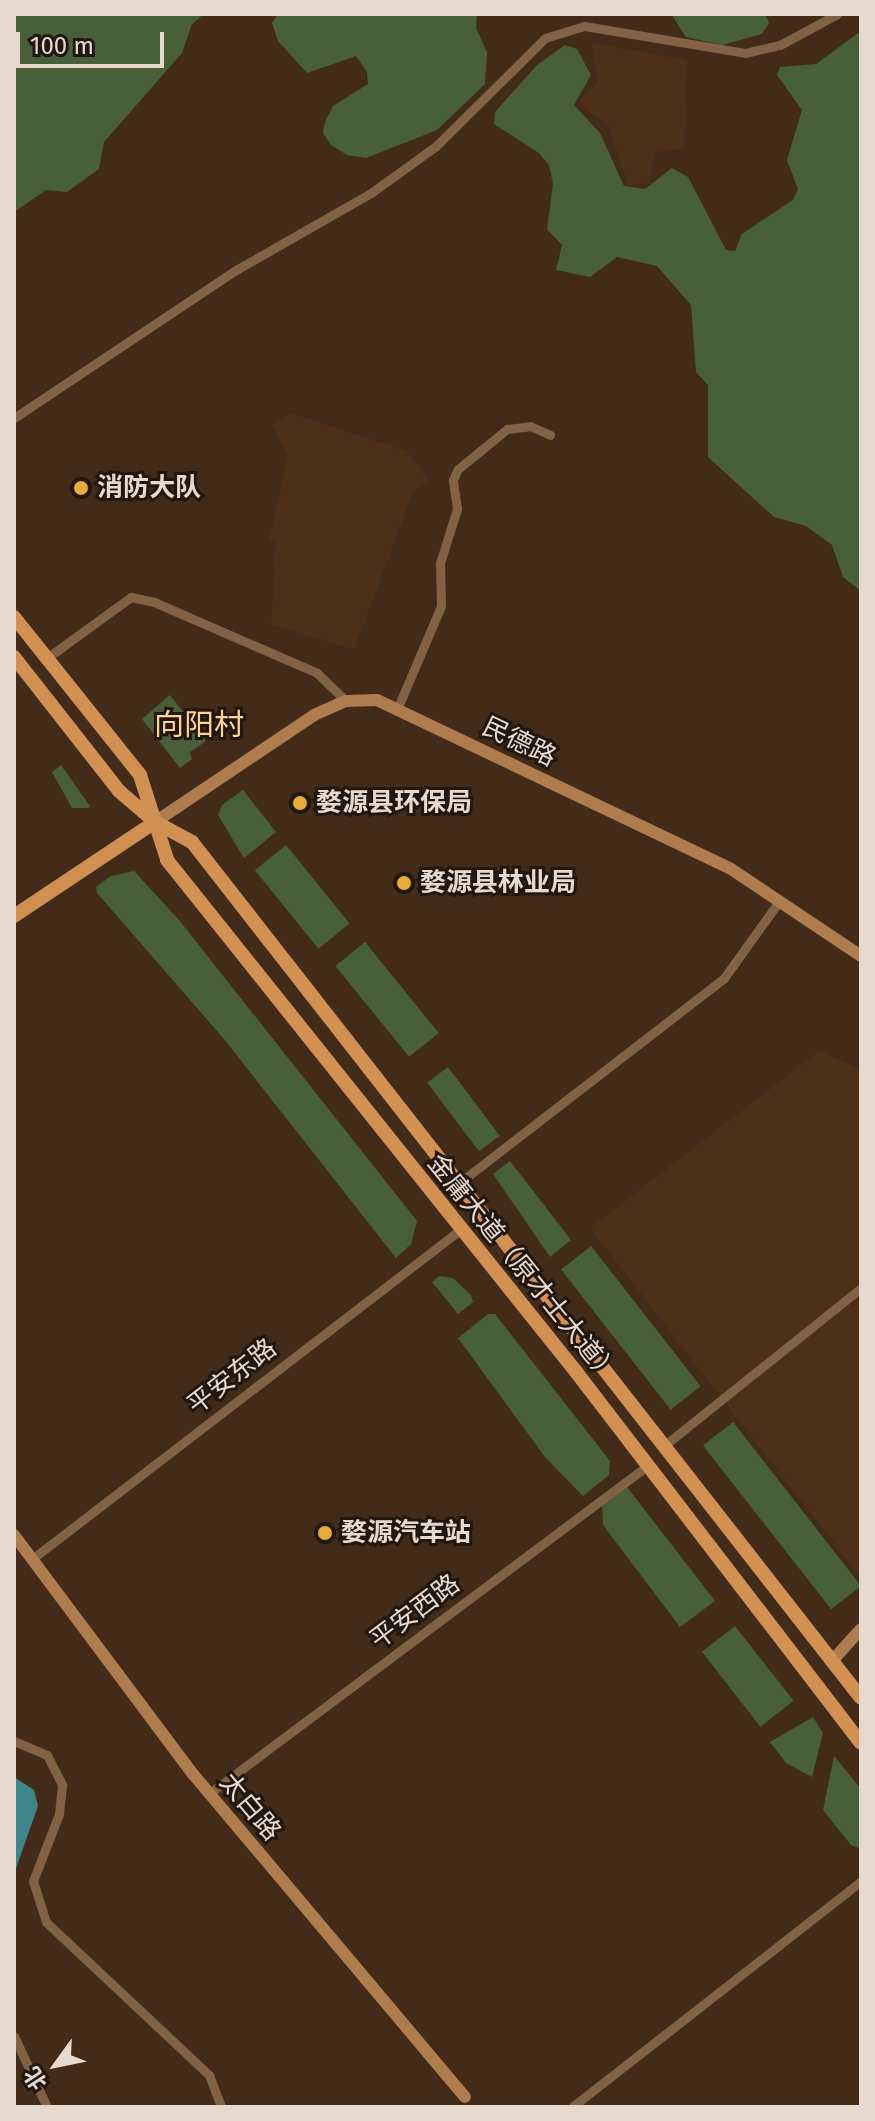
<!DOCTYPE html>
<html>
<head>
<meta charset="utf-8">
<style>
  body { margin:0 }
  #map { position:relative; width:875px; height:2121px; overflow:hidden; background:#422b19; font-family:"Fira Sans","Noto Sans SC",sans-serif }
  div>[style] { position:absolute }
  .built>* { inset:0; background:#4c3018 }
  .green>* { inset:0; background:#48603a; transform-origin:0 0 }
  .water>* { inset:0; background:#3e858c }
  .street>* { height:9px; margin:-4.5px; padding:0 4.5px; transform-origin:4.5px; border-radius:4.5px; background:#826245 }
  .secondary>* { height:12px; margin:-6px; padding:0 6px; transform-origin:6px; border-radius:6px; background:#af7c4e }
  .primary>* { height:14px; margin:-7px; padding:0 7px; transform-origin:7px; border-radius:7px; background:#d29053 }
  .dots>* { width:22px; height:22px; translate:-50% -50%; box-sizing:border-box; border:4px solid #21170e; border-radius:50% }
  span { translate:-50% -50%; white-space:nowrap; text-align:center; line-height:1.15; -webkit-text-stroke:6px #21170e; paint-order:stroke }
  .poi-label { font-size:26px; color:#e8d9ce; font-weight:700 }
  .left { translate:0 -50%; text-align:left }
  .street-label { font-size:26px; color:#e8d9ce }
  .quarter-label { font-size:30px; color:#ffd28d }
  .frame { position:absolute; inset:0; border:16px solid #e8d9ce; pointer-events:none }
  .north { position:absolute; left:16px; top:2025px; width:80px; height:80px; -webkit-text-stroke:6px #21170e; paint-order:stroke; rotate:237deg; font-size:22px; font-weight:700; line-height:32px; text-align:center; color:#e8d9ce }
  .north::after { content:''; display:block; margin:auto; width:28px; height:36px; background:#e8d9ce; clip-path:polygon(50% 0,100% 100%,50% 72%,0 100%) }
  .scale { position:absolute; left:16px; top:32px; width:148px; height:36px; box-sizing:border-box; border:4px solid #e8d9ce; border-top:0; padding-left:10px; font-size:24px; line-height:28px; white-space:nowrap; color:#e8d9ce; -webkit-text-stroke:6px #21170e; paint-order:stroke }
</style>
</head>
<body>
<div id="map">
  <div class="built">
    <i style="clip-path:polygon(592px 43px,687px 60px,684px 149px,654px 152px,650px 183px,628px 186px,608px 125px,583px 108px,581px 99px,598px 82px)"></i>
    <i style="clip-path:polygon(291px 413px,407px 451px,428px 480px,412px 494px,354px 650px,271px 624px,276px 543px,269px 540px,288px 455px,271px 425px)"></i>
    <i style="clip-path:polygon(819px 1051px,861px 1069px,861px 1578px,590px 1228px)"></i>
  </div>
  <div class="green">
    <i style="clip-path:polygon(14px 14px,204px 14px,192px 24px,182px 53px,104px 142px,99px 169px,67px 192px,46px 190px,14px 212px)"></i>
    <i style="clip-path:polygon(278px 14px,477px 14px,476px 28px,487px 52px,485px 84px,437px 130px,366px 158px,347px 155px,331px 145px,323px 133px,325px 122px,333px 106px,368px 84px,367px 72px,356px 56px,307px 73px,278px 41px,272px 23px)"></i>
    <i style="clip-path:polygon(671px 14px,765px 14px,769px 23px,762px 34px,722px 45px,686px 37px)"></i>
    <i style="clip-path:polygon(861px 31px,861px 591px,843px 577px,832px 545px,806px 526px,774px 517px,708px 457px,708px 385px,696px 372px,691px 305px,657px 266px,617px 257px,590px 277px,556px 270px,562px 245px,547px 229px,553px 184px,549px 165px,539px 153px,494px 124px,495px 112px,537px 65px,565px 45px,577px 49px,591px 75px,574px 105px,600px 133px,624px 186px,645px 189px,672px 168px,688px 177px,726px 250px,735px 251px,742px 234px,793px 200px,798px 189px,787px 160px,802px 110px,777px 75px,780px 67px,816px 64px)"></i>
    <i style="clip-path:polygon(170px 695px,206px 741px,190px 752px,192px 759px,180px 768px,142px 719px)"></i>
    <i style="clip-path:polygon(61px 765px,90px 806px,88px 808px,72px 808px,52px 772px)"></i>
    <i style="clip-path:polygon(243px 790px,276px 832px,244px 858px,218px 815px,222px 805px)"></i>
    <i style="left:286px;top:845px;width:101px;height:40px;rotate:51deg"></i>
    <i style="clip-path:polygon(134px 871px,179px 920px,417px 1221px,411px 1244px,396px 1258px,224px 1039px,97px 893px,96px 887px,111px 876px)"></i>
    <i style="left:365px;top:942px;width:117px;height:38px;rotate:51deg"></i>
    <i style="left:448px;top:1067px;width:86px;height:26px;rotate:53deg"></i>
    <i style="clip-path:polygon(510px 1161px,571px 1240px,550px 1257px,493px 1174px)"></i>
    <i style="left:591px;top:1246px;width:178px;height:38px;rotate:52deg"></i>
    <i style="clip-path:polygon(439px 1276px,453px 1278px,471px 1295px,473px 1302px,458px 1314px,432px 1282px)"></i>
    <i style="clip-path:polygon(488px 1314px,495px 1314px,610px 1461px,609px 1475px,583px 1496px,545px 1457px,458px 1338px)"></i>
    <i style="left:733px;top:1422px;width:208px;height:38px;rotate:52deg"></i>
    <i style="clip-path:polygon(627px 1487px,715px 1601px,680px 1627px,603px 1525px,602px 1504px)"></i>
    <i style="left:735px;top:1626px;width:95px;height:42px;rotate:52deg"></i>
    <i style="clip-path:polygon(813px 1717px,823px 1733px,812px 1777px,786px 1763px,770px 1742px)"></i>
    <i style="clip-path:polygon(834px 1756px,861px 1789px,861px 1849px,851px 1845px,823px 1810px)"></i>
  </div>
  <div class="water">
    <i style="clip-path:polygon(14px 1777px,34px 1790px,38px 1806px,14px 1874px)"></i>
  </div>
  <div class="street">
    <i style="left:14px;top:418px;width:267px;rotate:-33.7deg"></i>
    <i style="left:236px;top:270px;width:155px;rotate:-29.7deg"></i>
    <i style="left:371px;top:193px;width:80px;rotate:-35.9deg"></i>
    <i style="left:436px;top:146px;width:153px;rotate:-44.7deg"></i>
    <i style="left:545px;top:38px;width:41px;rotate:-17.1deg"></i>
    <i style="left:584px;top:26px;width:163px;rotate:9.5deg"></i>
    <i style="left:745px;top:53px;width:36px;rotate:-13deg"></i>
    <i style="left:780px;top:45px;width:65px;rotate:-28.5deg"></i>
    <i style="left:47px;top:658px;width:104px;rotate:-36deg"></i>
    <i style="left:131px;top:597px;width:24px;rotate:12deg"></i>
    <i style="left:154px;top:602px;width:178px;rotate:23.5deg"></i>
    <i style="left:317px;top:673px;width:40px;rotate:44deg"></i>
    <i style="left:398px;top:707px;width:110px;rotate:-66.9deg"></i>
    <i style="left:441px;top:606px;width:43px;rotate:-91.3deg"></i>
    <i style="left:440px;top:563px;width:57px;rotate:-72.5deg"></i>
    <i style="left:457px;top:509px;width:29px;rotate:-98deg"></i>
    <i style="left:453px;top:480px;width:12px;rotate:-66deg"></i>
    <i style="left:458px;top:469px;width:63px;rotate:-39.2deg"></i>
    <i style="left:507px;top:429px;width:23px;rotate:-7deg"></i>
    <i style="left:530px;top:426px;width:22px;rotate:24deg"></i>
    <i style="left:459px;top:1183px;width:335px;rotate:-37.7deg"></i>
    <i style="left:724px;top:978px;width:96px;rotate:-54.3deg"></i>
    <i style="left:665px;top:1445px;width:251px;rotate:-38.7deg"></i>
    <i style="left:32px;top:1559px;width:540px;rotate:-37.55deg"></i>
    <i style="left:14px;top:1741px;width:36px;rotate:23deg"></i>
    <i style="left:47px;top:1755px;width:34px;rotate:63deg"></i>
    <i style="left:62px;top:1785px;width:29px;rotate:96deg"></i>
    <i style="left:59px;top:1814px;width:72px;rotate:111.2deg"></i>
    <i style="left:33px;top:1881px;width:43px;rotate:72.4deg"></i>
    <i style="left:46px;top:1922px;width:224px;rotate:43.2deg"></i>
    <i style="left:209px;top:2075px;width:34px;rotate:69deg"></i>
    <i style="left:210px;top:1793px;width:546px;rotate:-36.81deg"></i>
    <i style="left:14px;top:2036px;width:78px;rotate:65.1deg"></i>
    <i style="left:572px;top:2107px;width:367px;rotate:-38deg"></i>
  </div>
  <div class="secondary">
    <i style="left:155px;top:822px;width:192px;rotate:-33.9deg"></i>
    <i style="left:314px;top:715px;width:35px;rotate:-24deg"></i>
    <i style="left:346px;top:701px;width:31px;rotate:-2deg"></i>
    <i style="left:377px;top:700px;width:392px;rotate:25.5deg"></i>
    <i style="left:731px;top:869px;width:156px;rotate:33.8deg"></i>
    <i style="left:14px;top:1535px;width:299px;rotate:53.2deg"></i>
    <i style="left:193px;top:1774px;width:422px;rotate:49.9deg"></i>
    <i style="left:832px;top:1661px;width:43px;rotate:-47.8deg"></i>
  </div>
  <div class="primary">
    <i style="left:14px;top:617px;width:202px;rotate:51.4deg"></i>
    <i style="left:140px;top:775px;width:49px;rotate:72.3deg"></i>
    <i style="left:155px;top:822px;width:42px;rotate:28.4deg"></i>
    <i style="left:192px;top:842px;width:1086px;rotate:51.99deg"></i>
    <i style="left:14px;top:657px;width:170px;rotate:51.9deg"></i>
    <i style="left:119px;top:791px;width:48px;rotate:40.7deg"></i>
    <i style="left:155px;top:822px;width:40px;rotate:72deg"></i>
    <i style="left:167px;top:860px;width:657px;rotate:51.37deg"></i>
    <i style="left:577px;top:1373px;width:466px;rotate:52.5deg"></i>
    <i style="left:14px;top:916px;width:169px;rotate:-33.7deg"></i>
  </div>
  <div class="dots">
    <i style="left:81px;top:488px;background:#e9ab38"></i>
    <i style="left:300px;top:803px;background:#e9ab38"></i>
    <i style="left:404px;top:883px;background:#e9ab38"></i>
    <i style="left:325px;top:1533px;background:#e9ab38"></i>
  </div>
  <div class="poi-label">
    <span class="left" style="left:97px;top:488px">消防大队</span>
    <span class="left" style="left:316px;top:803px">婺源县环保局</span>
    <span class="left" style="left:420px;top:883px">婺源县林业局</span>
    <span class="left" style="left:341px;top:1533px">婺源汽车站</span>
  </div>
  <div class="street-label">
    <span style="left:519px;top:742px;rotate:26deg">民德路</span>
    <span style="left:523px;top:1269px;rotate:51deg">金庸大道（原才士大道）</span>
    <span style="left:232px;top:1377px;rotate:-38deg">平安东路</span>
    <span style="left:415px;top:1612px;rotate:-37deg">平安西路</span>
    <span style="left:250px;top:1807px;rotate:50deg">太白路</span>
  </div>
  <div class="quarter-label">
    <span style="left:199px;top:725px">向阳村</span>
  </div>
  <div class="frame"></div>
  <div class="north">北</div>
  <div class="scale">100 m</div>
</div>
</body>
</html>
